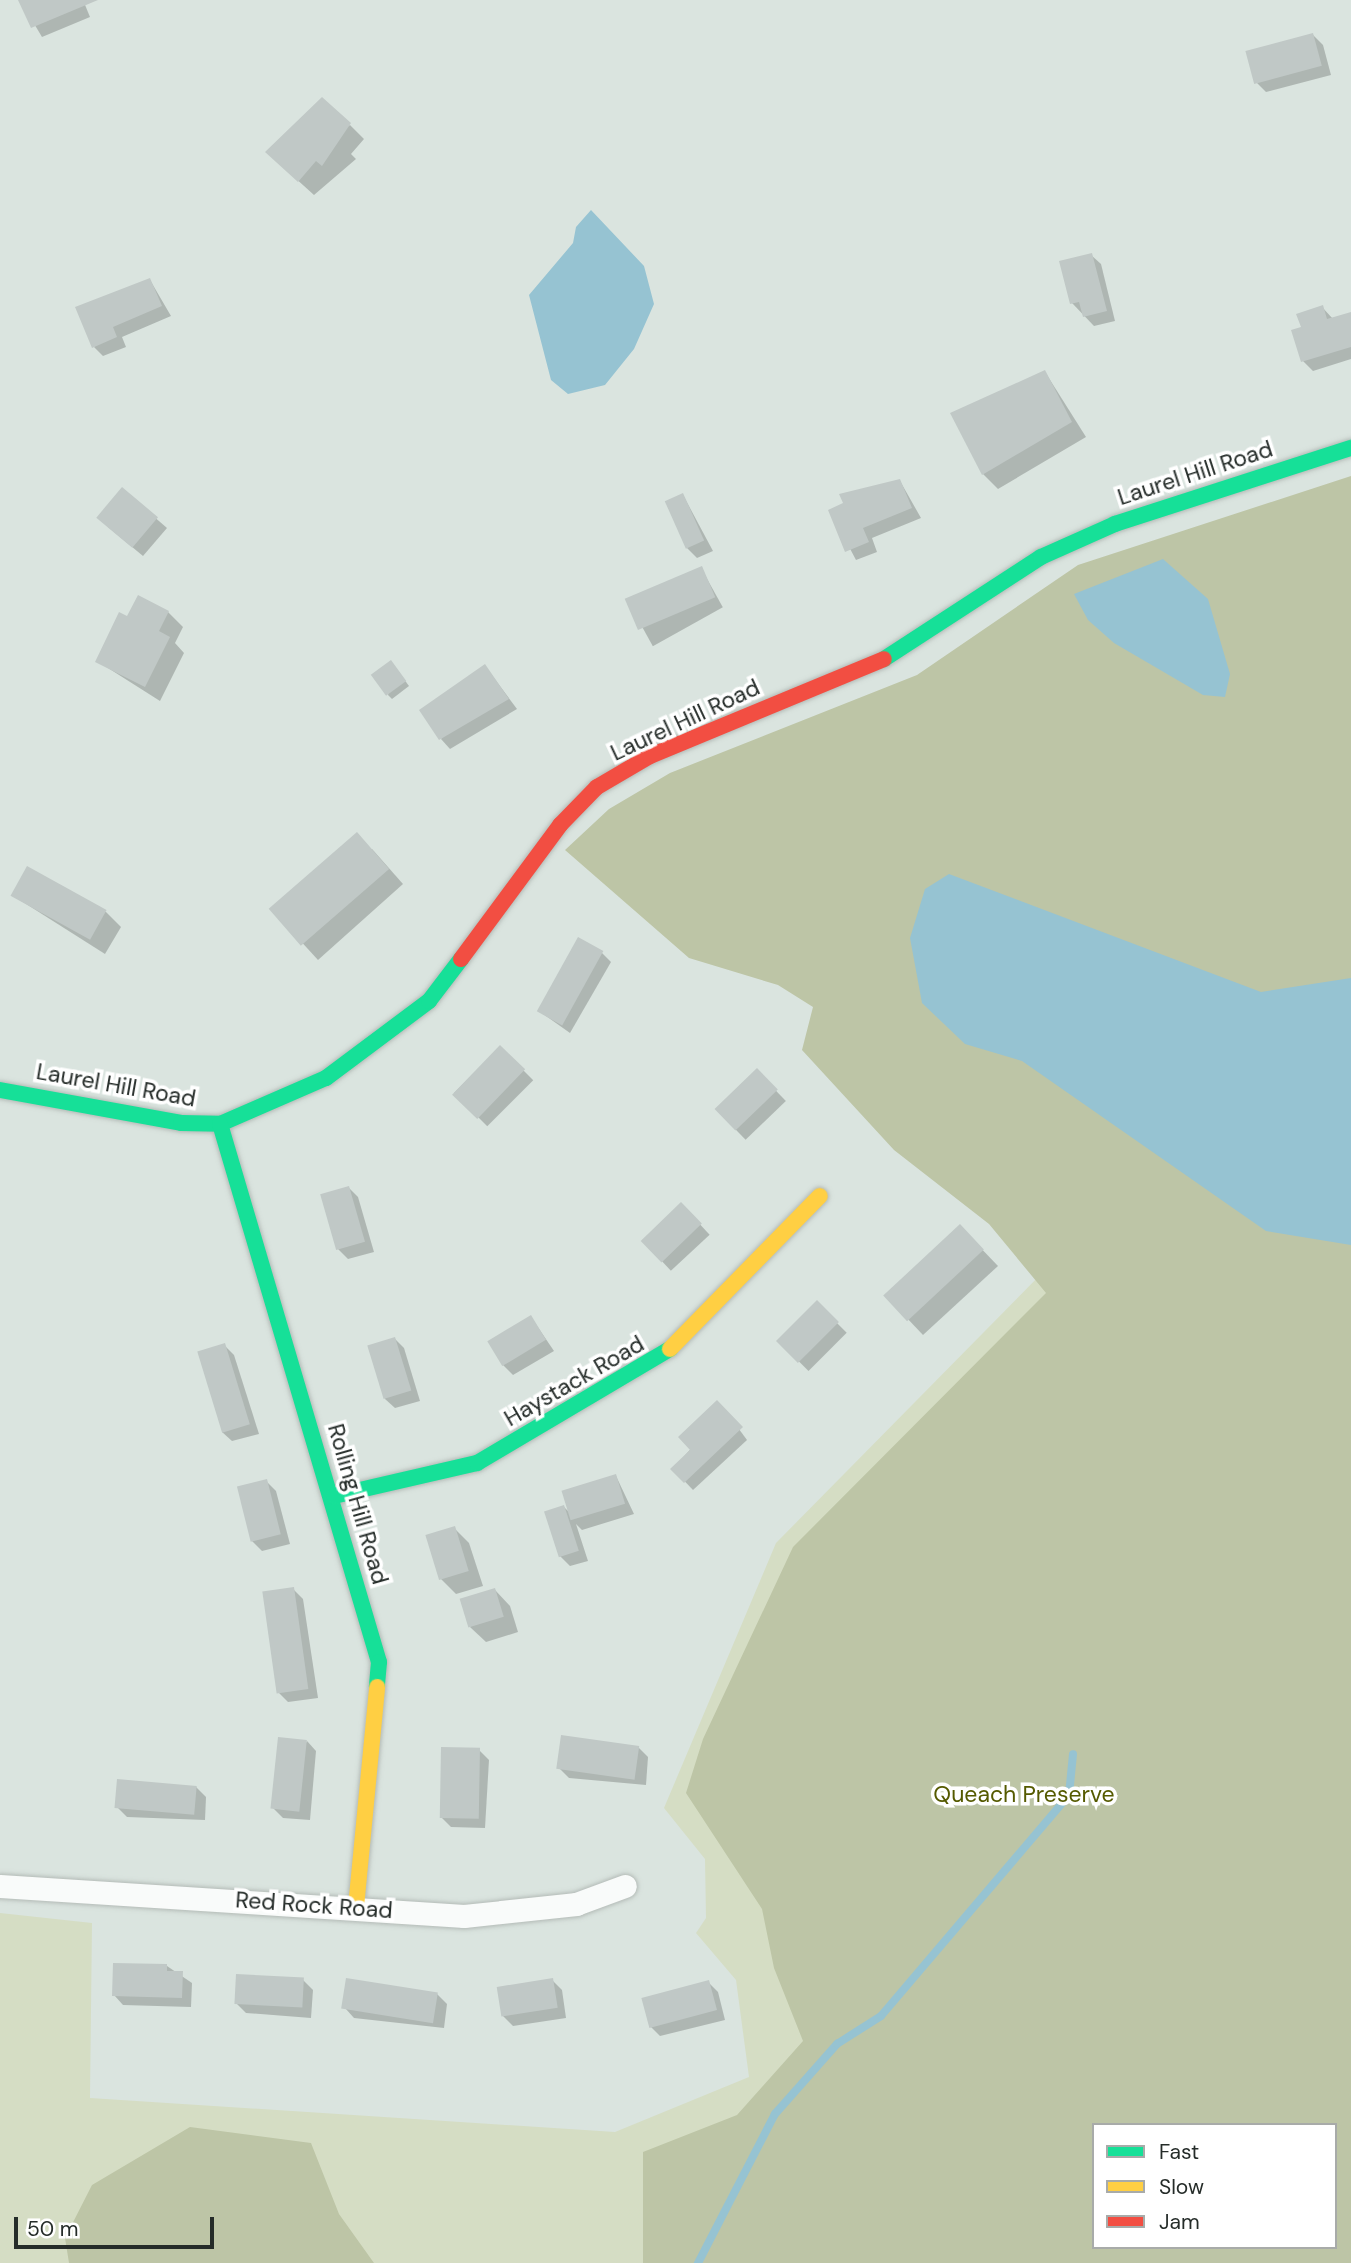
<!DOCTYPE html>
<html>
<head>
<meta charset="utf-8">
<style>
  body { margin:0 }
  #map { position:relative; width:1351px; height:2263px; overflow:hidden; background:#dae4df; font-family:"DM Sans",sans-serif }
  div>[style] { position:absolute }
  .green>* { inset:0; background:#d5ddc4 }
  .forest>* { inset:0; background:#bdc5a6 }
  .water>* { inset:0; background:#96c3d2 }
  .shadow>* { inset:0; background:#0003; transform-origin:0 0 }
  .stream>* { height:8px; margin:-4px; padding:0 4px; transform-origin:4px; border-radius:4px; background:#96c3d2 }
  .building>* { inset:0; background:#c0c8c6; transform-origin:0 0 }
  .roads { filter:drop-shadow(0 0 2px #b4bbb7) drop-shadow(0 0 2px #b4bbb7) }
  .street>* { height:23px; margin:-11.5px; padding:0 11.5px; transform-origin:11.5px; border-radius:11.5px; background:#f9fbfa }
  .fast>* { height:16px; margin:-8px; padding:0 8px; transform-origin:8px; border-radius:8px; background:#16e098 }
  .slow>* { height:16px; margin:-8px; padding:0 8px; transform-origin:8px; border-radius:8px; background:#ffcf43 }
  .jam>* { height:16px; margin:-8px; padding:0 8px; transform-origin:8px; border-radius:8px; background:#f24e42 }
  span { translate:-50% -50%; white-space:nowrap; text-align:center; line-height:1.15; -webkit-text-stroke:7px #fff; paint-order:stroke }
  .street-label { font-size:23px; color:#252c29 }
  .park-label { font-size:23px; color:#555a00 }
  .legend { position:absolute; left:1092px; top:2123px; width:245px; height:126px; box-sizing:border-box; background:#fff; border:2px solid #a8aba9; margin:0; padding:9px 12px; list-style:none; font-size:21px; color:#252c29 }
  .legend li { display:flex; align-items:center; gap:14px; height:35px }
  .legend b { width:35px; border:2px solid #a8aba9 }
  .scale { position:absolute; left:14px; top:2217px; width:200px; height:32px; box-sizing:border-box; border:4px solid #252c29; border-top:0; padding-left:9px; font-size:21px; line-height:24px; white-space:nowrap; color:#252c29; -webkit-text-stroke:5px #fff; paint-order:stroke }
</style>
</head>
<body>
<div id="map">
  <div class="green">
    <i style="clip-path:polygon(evenodd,1045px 1270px,1351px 1519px,1351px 2263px,0 2263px,0 1913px,92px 1923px,90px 2098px,615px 2132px,749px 2077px,736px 1980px,696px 1933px,706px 1918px,705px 1859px,664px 1808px,776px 1543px,1045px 1270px,1094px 2125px,1335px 2125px,1335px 2247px,1094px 2247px,1094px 2125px)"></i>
  </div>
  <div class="forest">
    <i style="clip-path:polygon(evenodd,1351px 476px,1351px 2263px,643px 2263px,643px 2152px,737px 2115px,803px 2041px,774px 1968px,762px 1909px,686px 1793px,703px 1739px,793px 1547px,1046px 1293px,989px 1224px,894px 1150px,802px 1050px,813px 1007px,778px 985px,689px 958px,565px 850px,609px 809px,670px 773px,917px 675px,1078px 565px,1351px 476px,1094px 2125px,1335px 2125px,1335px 2247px,1094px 2247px,1094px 2125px)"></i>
    <i style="clip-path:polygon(190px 2127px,311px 2143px,339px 2214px,374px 2263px,69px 2263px,65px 2238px,92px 2185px)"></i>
  </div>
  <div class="water">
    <i style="clip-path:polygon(591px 210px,644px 266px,654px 304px,634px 349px,605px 385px,568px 394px,551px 380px,529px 295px,573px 243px,576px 227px)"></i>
    <i style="clip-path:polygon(1163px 559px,1208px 599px,1230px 674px,1225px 697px,1203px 695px,1114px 643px,1088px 620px,1074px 594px)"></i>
    <i style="clip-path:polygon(949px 874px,1261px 992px,1351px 978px,1351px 1245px,1266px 1231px,1022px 1061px,965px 1044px,922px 1003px,910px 938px,925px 889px)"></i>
  </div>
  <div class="shadow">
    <i style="clip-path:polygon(20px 0,83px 0,90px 17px,42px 37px)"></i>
    <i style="clip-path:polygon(1313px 35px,1323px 45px,1331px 75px,1266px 92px,1256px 82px)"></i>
    <i style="clip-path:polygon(350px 125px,364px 139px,351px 154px,356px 159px,314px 195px,283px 167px)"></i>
    <i style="clip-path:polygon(1091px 255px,1101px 264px,1115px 321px,1094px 326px,1072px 303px)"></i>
    <i style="clip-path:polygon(150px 280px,171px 316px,122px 337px,126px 347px,103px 356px,94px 347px)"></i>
    <i style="clip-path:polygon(1322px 307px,1333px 319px,1351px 314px,1351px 359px,1313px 371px,1303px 361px,1303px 328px)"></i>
    <i style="clip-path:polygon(1045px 372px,1086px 437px,998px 489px,983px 474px)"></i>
    <i style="clip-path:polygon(900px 481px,921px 518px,872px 538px,877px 552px,856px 560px,830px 511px)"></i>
    <i style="clip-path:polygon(122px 489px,167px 528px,143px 556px,108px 527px)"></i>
    <i style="clip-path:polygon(683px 495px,713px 551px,697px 558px,687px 548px)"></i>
    <i style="left:701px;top:568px;width:45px;height:80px;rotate:61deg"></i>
    <i style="clip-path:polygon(168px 612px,183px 627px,175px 643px,184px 653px,160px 701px,97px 661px,128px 618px)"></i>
    <i style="clip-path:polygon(485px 666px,517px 709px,450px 749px,441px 739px)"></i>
    <i style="clip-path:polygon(395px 667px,409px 686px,392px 699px,388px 695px)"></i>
    <i style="clip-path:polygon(372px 849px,403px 884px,318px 960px,275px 913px)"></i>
    <i style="clip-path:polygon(12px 895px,106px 912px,121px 927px,105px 954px)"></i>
    <i style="clip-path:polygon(601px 952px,611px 962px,570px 1033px,539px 1011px)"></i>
    <i style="left:500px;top:1047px;width:47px;height:65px;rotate:45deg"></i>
    <i style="left:756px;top:1070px;width:43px;height:56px;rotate:46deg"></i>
    <i style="clip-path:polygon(349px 1188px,358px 1197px,374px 1252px,348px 1259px,338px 1249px)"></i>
    <i style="left:681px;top:1204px;width:42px;height:53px;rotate:47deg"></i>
    <i style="clip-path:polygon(975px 1242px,998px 1266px,923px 1335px,886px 1296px)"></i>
    <i style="left:817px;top:1303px;width:42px;height:54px;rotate:45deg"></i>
    <i style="clip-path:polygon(531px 1317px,554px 1351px,513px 1375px,503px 1365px)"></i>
    <i style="clip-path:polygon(395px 1339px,404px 1348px,420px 1401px,395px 1408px,385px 1399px)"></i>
    <i style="clip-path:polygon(224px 1345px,234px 1355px,259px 1434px,232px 1441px,222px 1432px)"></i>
    <i style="clip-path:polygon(725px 1410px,747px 1440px,693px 1490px,673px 1469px)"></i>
    <i style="clip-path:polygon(616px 1476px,634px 1514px,582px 1530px,576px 1524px,588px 1561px,570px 1566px,560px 1556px,564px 1507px,570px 1513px)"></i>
    <i style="clip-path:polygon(266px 1481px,276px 1491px,290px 1544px,262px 1551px,252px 1541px)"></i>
    <i style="clip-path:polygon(454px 1528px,469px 1543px,483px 1586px,456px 1594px,441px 1579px)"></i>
    <i style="clip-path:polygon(293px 1589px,303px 1599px,318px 1698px,288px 1702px,279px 1693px)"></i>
    <i style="clip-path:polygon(495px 1590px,510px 1606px,518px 1632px,486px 1642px,470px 1627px)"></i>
    <i style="clip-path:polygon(307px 1741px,316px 1751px,310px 1820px,283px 1818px,273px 1808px)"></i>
    <i style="clip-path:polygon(638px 1747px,648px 1757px,646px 1785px,569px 1778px,559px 1768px)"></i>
    <i style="clip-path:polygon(479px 1750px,489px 1760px,485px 1828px,451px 1827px,441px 1817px)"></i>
    <i style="clip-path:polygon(196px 1787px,206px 1797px,205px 1820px,127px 1817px,117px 1807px)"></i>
    <i style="clip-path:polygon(167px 1966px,192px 1983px,191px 2007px,123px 2005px,114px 1995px)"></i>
    <i style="clip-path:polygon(303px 1980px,313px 1990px,311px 2018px,246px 2013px,236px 2003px)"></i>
    <i style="clip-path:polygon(552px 1980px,562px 1990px,566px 2018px,513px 2026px,503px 2016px)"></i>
    <i style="clip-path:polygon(708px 1982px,718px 1992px,725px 2020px,660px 2036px,650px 2026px)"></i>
    <i style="clip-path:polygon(437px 1994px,447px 2004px,444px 2028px,354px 2018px,345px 2008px)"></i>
  </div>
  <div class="stream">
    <i style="left:698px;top:2263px;width:168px;rotate:-62.7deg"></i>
    <i style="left:775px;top:2114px;width:94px;rotate:-48.5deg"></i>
    <i style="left:837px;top:2044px;width:52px;rotate:-32.5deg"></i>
    <i style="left:881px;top:2016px;width:290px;rotate:-49.6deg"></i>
    <i style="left:1069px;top:1795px;width:41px;rotate:-84.4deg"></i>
  </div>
  <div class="building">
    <i style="clip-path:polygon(18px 0,98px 0,31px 28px)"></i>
    <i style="left:1313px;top:33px;width:34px;height:70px;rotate:75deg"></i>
    <i style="clip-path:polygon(322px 97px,351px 123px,322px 166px,316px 161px,298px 182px,265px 152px)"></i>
    <i style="clip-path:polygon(1092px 253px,1107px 311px,1083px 317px,1079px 302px,1070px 304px,1059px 261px)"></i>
    <i style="clip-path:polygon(150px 278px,162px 306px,113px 327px,117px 337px,92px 348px,75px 307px)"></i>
    <i style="clip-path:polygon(1323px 305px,1327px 319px,1351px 312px,1351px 347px,1301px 362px,1291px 330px,1301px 327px,1296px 314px)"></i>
    <i style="clip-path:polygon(1045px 370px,1072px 422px,982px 475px,950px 413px)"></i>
    <i style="clip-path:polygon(900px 479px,912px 508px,863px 528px,869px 542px,845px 552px,828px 510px,843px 503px,839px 494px)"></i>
    <i style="left:122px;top:487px;width:47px;height:40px;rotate:40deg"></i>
    <i style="left:683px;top:493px;width:52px;height:20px;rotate:66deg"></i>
    <i style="left:702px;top:566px;width:34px;height:84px;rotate:67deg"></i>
    <i style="clip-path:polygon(138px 595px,169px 611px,159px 631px,170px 637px,145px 687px,95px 662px,119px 612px,127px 616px)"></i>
    <i style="left:391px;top:660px;width:26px;height:25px;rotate:54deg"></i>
    <i style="clip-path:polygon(485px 664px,509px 699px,439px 740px,419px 710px)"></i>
    <i style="left:357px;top:832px;width:49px;height:117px;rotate:49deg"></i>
    <i style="left:27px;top:866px;width:91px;height:34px;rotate:29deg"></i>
    <i style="left:578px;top:937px;width:29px;height:85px;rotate:29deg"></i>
    <i style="left:500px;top:1045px;width:35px;height:69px;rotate:44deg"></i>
    <i style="left:757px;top:1068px;width:30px;height:59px;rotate:46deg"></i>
    <i style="left:349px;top:1186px;width:58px;height:30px;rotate:74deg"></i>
    <i style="left:681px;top:1202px;width:30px;height:56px;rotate:46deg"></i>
    <i style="left:960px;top:1224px;width:35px;height:105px;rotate:47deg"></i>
    <i style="left:817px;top:1300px;width:31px;height:58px;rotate:45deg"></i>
    <i style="left:531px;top:1315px;width:29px;height:51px;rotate:59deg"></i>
    <i style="left:395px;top:1337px;width:56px;height:29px;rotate:73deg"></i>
    <i style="left:225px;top:1343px;width:85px;height:29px;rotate:73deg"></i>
    <i style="clip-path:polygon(717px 1400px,743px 1427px,684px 1483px,670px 1469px,690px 1450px,678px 1437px)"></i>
    <i style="left:616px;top:1474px;width:31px;height:57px;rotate:73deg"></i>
    <i style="left:267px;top:1479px;width:57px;height:31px;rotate:76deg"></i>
    <i style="left:564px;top:1505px;width:48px;height:21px;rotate:72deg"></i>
    <i style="left:455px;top:1526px;width:47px;height:31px;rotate:73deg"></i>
    <i style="left:294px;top:1587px;width:103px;height:32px;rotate:82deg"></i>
    <i style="left:495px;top:1588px;width:30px;height:37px;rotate:73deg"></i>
    <i style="left:561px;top:1735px;width:79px;height:34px;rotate:8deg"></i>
    <i style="left:278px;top:1737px;width:29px;height:72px;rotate:6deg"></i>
    <i style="left:441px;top:1747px;width:39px;height:71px;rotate:1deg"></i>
    <i style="left:117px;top:1779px;width:80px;height:29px;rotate:5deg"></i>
    <i style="clip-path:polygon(113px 1963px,167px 1964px,167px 1971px,183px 1971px,182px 1998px,112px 1996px)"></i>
    <i style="left:236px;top:1974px;width:68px;height:30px;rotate:3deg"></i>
    <i style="left:346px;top:1978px;width:93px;height:31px;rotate:9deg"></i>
    <i style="left:553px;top:1978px;width:30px;height:57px;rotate:81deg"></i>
    <i style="left:709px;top:1980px;width:31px;height:70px;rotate:75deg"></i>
  </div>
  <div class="roads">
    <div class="street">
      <i style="left:0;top:1886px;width:465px;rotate:3.7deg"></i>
      <i style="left:464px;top:1916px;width:113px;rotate:-6.1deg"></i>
      <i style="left:576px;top:1904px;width:52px;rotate:-20.2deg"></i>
    </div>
    <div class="fast">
      <i style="left:884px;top:659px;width:187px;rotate:-33deg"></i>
      <i style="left:1041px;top:557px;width:81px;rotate:-24deg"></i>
      <i style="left:1115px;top:524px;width:248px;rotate:-17.9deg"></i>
      <i style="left:0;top:1090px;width:184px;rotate:10.3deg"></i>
      <i style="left:181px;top:1123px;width:39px;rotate:1deg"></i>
      <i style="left:220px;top:1124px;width:116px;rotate:-23.5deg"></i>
      <i style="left:326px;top:1078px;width:129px;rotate:-36.8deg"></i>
      <i style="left:429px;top:1001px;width:53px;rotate:-52.7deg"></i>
      <i style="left:220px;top:1124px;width:561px;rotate:73.54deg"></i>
      <i style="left:379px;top:1662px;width:25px;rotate:95deg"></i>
      <i style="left:334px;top:1496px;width:147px;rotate:-13deg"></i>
      <i style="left:477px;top:1463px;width:224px;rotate:-30.6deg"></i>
    </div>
    <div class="slow">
      <i style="left:670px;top:1349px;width:214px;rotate:-45.6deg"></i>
      <i style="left:356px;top:1907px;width:221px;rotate:-84.5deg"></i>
    </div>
    <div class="jam">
      <i style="left:461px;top:959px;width:167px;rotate:-53.5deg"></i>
      <i style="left:560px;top:825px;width:53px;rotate:-45.8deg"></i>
      <i style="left:597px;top:787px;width:61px;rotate:-30.3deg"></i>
      <i style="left:650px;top:756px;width:253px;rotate:-22.5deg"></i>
    </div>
  </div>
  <div class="street-label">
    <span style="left:1195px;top:473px;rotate:-18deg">Laurel Hill Road</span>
    <span style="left:685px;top:720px;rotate:-25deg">Laurel Hill Road</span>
    <span style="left:116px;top:1085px;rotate:10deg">Laurel Hill Road</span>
    <span style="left:574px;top:1381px;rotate:-30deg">Haystack Road</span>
    <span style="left:358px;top:1504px;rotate:74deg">Rolling Hill Road</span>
    <span style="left:314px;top:1905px;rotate:4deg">Red Rock Road</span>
  </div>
  <div class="park-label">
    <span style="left:1024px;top:1794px">Queach Preserve</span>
  </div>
  <ul class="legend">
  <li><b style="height:9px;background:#16e098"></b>Fast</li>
  <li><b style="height:9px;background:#ffcf43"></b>Slow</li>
  <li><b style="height:9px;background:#f24e42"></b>Jam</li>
  </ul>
  <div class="scale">50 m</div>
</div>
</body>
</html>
